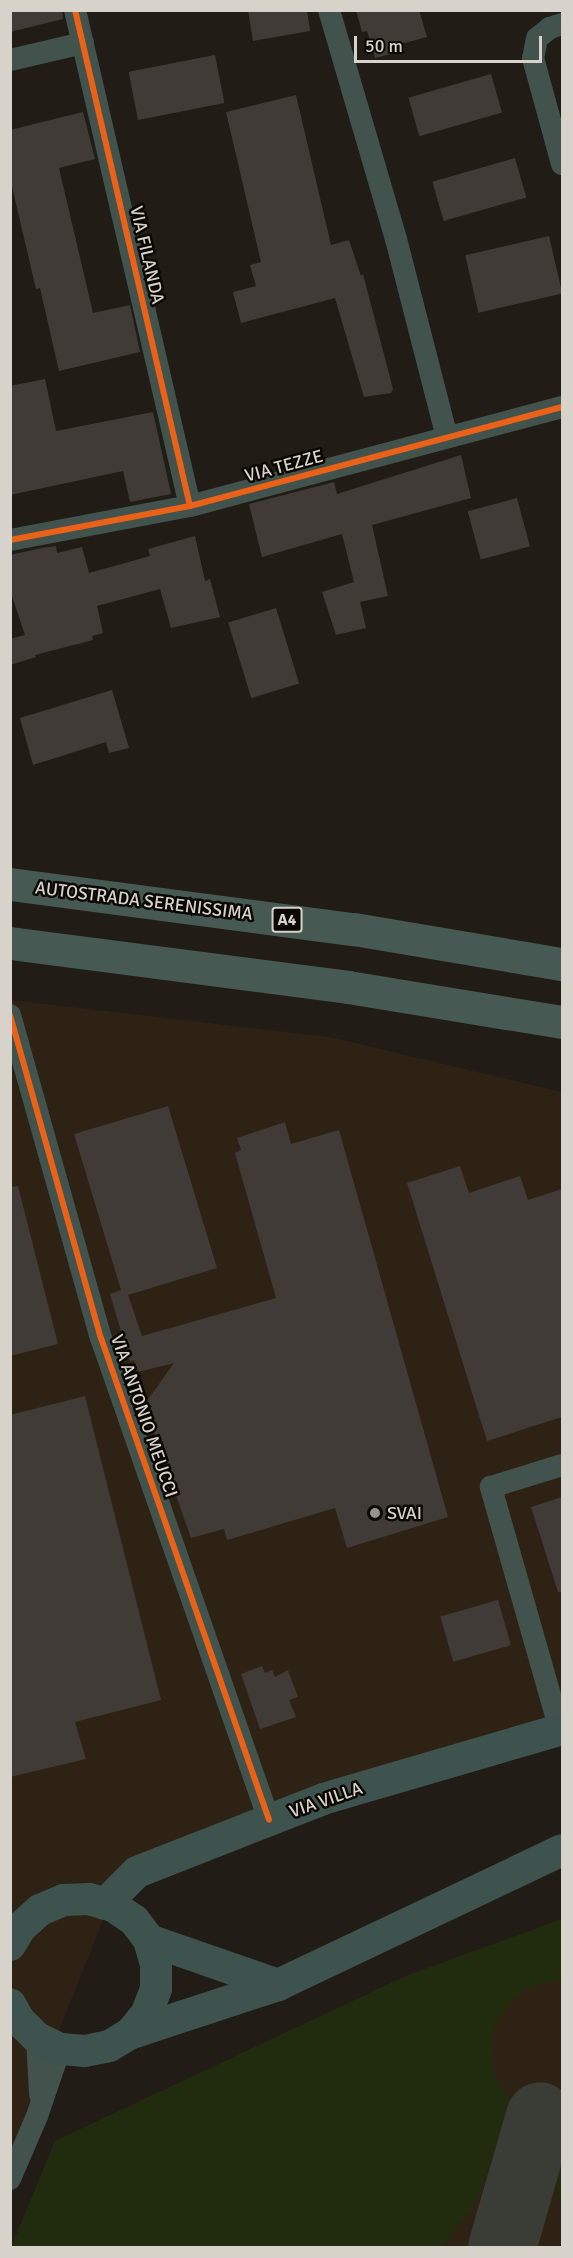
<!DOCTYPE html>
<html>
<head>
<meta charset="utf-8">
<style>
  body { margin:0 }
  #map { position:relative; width:573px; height:2258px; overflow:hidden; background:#211c16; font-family:Signika,sans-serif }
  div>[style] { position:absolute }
  .built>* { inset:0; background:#2d2213 }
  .green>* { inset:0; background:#202c0d }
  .taxiway>* { height:68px; margin:-34px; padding:0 34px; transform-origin:34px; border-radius:34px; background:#3a3c36 }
  .building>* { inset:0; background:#403b36; transform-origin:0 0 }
  .street>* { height:22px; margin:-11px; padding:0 11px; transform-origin:11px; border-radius:11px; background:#42524d }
  .secondary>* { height:32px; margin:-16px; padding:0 16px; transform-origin:16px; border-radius:16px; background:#3e534e }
  .highway>* { height:33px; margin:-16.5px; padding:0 16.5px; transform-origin:16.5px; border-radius:16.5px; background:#465953 }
  .cycleway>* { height:6px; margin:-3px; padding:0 3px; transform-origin:3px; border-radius:3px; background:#ea6118 }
  .dots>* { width:16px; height:16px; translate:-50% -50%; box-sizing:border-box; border:3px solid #0b0804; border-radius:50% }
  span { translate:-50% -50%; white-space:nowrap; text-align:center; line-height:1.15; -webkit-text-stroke:5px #0b0804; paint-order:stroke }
  .shield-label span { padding:2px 4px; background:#0b0804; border:2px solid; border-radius:4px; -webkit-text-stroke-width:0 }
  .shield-label { font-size:16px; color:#d7d2ca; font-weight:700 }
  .street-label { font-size:18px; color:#d7d2ca }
  .poi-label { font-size:18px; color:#d7d2ca }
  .left { translate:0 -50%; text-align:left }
  .frame { position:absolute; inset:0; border:12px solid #d7d2ca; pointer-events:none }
  .scale { position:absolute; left:354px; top:36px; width:188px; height:27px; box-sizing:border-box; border:3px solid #d7d2ca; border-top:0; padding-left:8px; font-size:18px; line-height:21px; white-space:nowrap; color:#d7d2ca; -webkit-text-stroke:4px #0b0804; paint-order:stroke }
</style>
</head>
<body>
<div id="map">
  <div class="built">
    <i style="clip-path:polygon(11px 1000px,330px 1037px,562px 1092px,562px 1715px,125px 1865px,11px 2151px)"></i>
    <i style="clip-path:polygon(562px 1919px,562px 2247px,11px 2248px,55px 2141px,408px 1975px)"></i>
  </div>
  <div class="green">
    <i style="clip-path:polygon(562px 1919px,562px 1980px,541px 1983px,526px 1989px,513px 1999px,496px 2022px,491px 2052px,493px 2067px,497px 2080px,512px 2101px,476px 2203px,442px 2247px,11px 2247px,55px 2141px,408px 1975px)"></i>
    <i style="clip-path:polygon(562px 2133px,562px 2202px,559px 2200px,552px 2170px)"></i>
  </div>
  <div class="taxiway">
    <i style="left:502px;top:2248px;width:137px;rotate:-73.9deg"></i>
  </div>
  <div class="building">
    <i style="clip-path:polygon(10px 10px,62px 10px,63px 19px,10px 32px)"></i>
    <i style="clip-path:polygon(248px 10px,307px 10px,310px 31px,253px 41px)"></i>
    <i style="clip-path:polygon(356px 10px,419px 10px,427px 37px,401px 44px,403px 51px,375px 58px,367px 31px,362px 32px)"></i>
    <i style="left:215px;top:55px;width:49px;height:88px;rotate:79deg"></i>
    <i style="left:491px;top:74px;width:40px;height:86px;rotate:74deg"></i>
    <i style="clip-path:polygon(296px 95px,331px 245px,349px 240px,361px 276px,363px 274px,393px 389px,391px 393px,364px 397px,335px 298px,241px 323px,233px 292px,256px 286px,250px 265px,261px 262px,226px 112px)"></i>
    <i style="clip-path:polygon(83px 112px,95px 159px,59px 168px,93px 313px,130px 305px,140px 352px,59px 371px,40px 288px,36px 289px,10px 178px,10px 130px)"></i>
    <i style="left:515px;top:158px;width:41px;height:86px;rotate:74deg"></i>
    <i style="left:549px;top:236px;width:59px;height:86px;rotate:77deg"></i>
    <i style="clip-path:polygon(45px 379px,56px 431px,153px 412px,171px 494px,130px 502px,123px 471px,10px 495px,10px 386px)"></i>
    <i style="clip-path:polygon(461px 455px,471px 498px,372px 525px,388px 596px,360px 602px,366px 628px,336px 635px,322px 592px,354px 582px,342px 534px,262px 557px,249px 504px,334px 482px,337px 494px)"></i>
    <i style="left:517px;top:498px;width:50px;height:51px;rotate:75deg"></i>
    <i style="clip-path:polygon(195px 536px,205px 581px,210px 579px,220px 617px,171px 628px,160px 589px,97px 606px,103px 633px,92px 636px,93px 640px,35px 655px,36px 657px,10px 665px,10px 639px,25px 635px,10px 590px,10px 555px,42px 548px,56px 546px,57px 553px,82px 547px,89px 573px,150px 556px,148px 549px)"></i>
    <i style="left:276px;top:608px;width:79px;height:50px;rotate:73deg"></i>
    <i style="clip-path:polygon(112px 690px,129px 748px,109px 753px,106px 742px,33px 765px,20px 718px)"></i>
    <i style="clip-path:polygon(168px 1106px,217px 1268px,128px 1295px,142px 1336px,276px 1298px,235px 1153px,241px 1150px,237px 1138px,285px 1122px,291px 1144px,339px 1130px,448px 1517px,347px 1548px,335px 1508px,227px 1540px,224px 1529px,191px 1538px,144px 1405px,174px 1363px,138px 1372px,134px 1360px,130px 1362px,110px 1294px,121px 1290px,74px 1134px)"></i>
    <i style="clip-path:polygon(460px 1166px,469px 1193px,520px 1176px,528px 1200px,562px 1189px,562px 1417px,487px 1441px,407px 1183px)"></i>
    <i style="clip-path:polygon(18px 1186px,58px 1344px,10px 1356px,10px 1187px)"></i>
    <i style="clip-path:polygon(85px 1396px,161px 1700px,75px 1722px,86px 1759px,10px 1777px,10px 1415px)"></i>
    <i style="clip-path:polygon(562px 1497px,562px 1592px,558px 1592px,531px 1507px)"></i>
    <i style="left:498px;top:1600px;width:47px;height:60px;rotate:74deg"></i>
    <i style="clip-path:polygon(262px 1666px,265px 1673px,272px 1670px,275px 1677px,288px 1670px,298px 1697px,289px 1700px,296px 1717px,260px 1729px,241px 1674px)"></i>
  </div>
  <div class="street">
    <i style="left:75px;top:10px;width:509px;rotate:76.95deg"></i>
    <i style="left:329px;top:10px;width:239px;rotate:73.7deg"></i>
    <i style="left:396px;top:239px;width:204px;rotate:75.6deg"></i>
    <i style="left:562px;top:24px;width:13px;rotate:162deg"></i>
    <i style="left:550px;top:28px;width:16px;rotate:142deg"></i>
    <i style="left:537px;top:38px;width:20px;rotate:101deg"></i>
    <i style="left:533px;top:58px;width:110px;rotate:74.7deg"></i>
    <i style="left:10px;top:60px;width:75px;rotate:-13.1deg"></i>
    <i style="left:10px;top:540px;width:183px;rotate:-10.7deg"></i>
    <i style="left:190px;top:506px;width:385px;rotate:-14.9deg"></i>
    <i style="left:10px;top:1015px;width:336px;rotate:74.3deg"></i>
    <i style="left:101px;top:1338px;width:510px;rotate:70.78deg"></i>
    <i style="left:560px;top:1730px;width:253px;rotate:-105.9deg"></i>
    <i style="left:491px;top:1487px;width:74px;rotate:-17.2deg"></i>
    <i style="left:37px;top:2038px;width:56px;rotate:86.9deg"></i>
    <i style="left:10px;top:2179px;width:69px;rotate:-66.8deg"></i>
    <i style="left:37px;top:2116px;width:71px;rotate:-71.1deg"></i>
  </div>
  <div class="secondary">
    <i style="left:105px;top:1904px;width:45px;rotate:-45deg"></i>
    <i style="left:137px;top:1872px;width:200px;rotate:-21.4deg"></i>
    <i style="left:323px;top:1799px;width:249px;rotate:-16.3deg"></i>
    <i style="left:149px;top:1940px;width:137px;rotate:19.2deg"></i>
    <i style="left:10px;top:1945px;width:21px;rotate:-59deg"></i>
    <i style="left:21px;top:1927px;width:25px;rotate:-42deg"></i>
    <i style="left:40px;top:1910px;width:25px;rotate:-23deg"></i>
    <i style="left:63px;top:1900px;width:26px;rotate:-2deg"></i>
    <i style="left:89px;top:1899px;width:25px;rotate:16deg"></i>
    <i style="left:113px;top:1906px;width:25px;rotate:34deg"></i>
    <i style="left:134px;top:1920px;width:25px;rotate:53deg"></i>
    <i style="left:149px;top:1940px;width:25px;rotate:74deg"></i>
    <i style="left:156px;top:1964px;width:25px;rotate:90deg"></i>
    <i style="left:156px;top:1989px;width:26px;rotate:111deg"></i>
    <i style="left:147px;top:2013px;width:26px;rotate:129deg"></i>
    <i style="left:131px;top:2033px;width:26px;rotate:149deg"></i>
    <i style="left:109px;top:2046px;width:25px;rotate:168deg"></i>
    <i style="left:85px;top:2051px;width:25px;rotate:-175deg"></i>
    <i style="left:60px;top:2049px;width:25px;rotate:-154deg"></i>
    <i style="left:37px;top:2038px;width:25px;rotate:-135deg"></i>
    <i style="left:19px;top:2020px;width:18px;rotate:-119deg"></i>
    <i style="left:129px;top:2034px;width:157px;rotate:-18.2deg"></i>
    <i style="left:278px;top:1985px;width:314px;rotate:-25.4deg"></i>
  </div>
  <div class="highway">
    <i style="left:10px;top:884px;width:347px;rotate:7.5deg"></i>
    <i style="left:354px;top:929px;width:211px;rotate:9.6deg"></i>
    <i style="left:10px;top:943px;width:341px;rotate:7.4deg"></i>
    <i style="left:348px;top:987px;width:217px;rotate:9.3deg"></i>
  </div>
  <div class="cycleway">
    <i style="left:75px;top:10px;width:509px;rotate:76.95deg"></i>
    <i style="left:10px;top:540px;width:183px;rotate:-10.7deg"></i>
    <i style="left:190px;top:506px;width:385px;rotate:-14.9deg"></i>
    <i style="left:10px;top:1015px;width:336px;rotate:74.3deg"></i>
    <i style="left:101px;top:1338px;width:510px;rotate:70.78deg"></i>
  </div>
  <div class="dots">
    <i style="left:375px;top:1513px;background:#97928b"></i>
  </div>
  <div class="shield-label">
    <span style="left:287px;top:920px">A4</span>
  </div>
  <div class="street-label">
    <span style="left:147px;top:255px;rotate:77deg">VIA FILANDA</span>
    <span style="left:284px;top:466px;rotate:-15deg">VIA TEZZE</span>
    <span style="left:144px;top:901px;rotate:7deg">AUTOSTRADA SERENISSIMA</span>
    <span style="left:144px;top:1416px;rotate:71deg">VIA ANTONIO MEUCCI</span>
    <span style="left:326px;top:1800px;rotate:-19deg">VIA VILLA</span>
  </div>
  <div class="poi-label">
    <span class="left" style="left:387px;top:1513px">SVAI</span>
  </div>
  <div class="frame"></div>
  <div class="scale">50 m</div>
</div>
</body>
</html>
